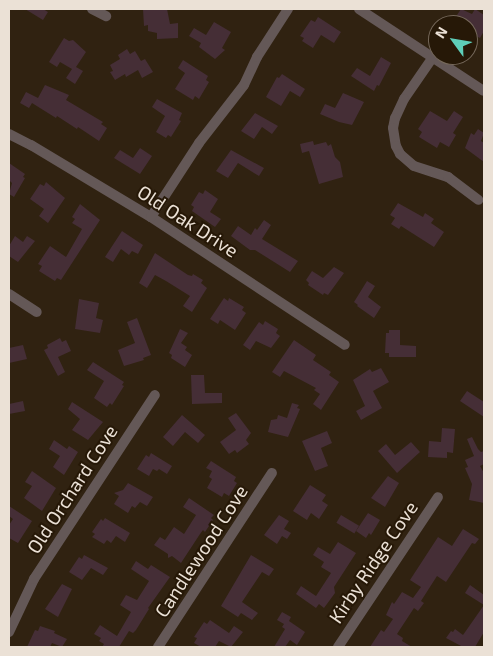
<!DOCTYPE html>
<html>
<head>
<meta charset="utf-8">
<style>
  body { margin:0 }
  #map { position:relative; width:493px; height:656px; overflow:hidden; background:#302211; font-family:"Exo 2",sans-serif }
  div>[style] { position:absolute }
  .building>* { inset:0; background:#452e36; transform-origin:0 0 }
  .street>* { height:10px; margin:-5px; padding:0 5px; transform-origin:5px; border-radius:5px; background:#645857 }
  span { translate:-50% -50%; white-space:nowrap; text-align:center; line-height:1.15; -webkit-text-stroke:4px #261807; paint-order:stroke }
  .street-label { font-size:19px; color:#ebe1d6 }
  .frame { position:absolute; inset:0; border:10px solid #ebe1d6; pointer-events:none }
  .north { position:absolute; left:428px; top:15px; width:50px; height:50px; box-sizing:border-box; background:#261807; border:1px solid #75685a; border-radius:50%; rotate:302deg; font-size:14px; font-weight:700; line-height:20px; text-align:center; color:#ebe1d6 }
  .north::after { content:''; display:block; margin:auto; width:18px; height:22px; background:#5eceb8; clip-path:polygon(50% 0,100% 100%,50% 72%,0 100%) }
</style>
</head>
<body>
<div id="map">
  <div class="building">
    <i style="clip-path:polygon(25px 9px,43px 9px,48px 12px,43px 20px)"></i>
    <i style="clip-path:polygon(143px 9px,167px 9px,170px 24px,178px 23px,178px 38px,157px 39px,157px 33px,148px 31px,148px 25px,144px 26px)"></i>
    <i style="clip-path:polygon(461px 9px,472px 14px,475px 9px,484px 15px,484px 31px,480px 38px,468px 32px,468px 25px,459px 25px,453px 21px)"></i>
    <i style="clip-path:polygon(318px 17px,341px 32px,334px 43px,321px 35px,313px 48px,302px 41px,304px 38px,300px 36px,311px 20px,315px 22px)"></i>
    <i style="clip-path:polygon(214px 22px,231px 32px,222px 48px,225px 50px,215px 59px,199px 47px,201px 43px,189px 36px,194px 28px,206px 35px)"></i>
    <i style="clip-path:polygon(64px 38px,69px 41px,73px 40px,86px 52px,76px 67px,83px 71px,75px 84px,66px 78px,72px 69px,60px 62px,57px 67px,49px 62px)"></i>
    <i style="clip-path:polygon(127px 49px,130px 54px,135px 51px,141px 61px,145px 59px,153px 72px,142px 78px,138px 70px,126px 77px,125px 74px,115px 80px,110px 72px,113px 71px,110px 65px,120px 59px,118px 55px)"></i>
    <i style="clip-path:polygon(381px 57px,391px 63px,379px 86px,377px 85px,374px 91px,351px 76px,357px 68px,370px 76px)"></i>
    <i style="clip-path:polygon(183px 60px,208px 76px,206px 80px,209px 82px,199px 99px,195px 96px,193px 100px,175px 89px,185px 73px,178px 68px)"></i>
    <i style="clip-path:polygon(282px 74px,305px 89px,300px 97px,290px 91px,281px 106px,266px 97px,277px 77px,279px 78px)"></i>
    <i style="clip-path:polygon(45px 85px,69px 95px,66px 100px,103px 122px,101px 124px,107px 128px,99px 141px,78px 127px,77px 129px,57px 116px,56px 118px,32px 103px,29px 108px,20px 103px,26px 92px,38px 98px)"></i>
    <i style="clip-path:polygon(343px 93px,364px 102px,352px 125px,339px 122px,320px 114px,325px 104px,335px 108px)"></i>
    <i style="clip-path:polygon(157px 99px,182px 113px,179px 120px,181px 121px,171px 137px,168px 135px,166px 138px,156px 132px,165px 116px,152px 107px)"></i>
    <i style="clip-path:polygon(430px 111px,447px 121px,454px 111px,463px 117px,453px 133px,456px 135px,449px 147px,440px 142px,437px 148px,419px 137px,422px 132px,418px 129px)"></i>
    <i style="clip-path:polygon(255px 113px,278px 126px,272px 134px,262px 127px,254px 139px,241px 131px)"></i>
    <i style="clip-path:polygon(478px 129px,484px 133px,481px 141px,484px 143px,484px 162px,465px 148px,471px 133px,474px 135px)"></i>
    <i style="clip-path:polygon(313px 141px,314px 145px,326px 142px,328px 146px,331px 144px,335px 157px,340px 162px,343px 177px,319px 184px,309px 151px,302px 153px,300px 144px)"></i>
    <i style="clip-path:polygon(140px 148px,152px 156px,140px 174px,114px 158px,120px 150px,133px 158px)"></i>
    <i style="clip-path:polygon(231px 150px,264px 168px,259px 176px,238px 163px,228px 178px,216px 171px)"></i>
    <i style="clip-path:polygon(9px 163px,25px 174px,23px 177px,25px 178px,14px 197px,9px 194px,12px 183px,9px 180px)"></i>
    <i style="clip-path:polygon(46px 182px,65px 198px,48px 223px,39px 216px,44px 209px,30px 199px,40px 184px,44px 186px)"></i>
    <i style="clip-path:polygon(205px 190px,218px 199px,210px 212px,221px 219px,215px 227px,192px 211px,194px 207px,191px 205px,199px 192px,203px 194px)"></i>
    <i style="clip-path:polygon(398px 203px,423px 217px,425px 213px,434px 219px,431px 223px,444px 232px,434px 247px,401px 226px,399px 229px,391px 224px,395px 218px,390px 215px)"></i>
    <i style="clip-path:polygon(80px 204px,100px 220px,61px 280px,57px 278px,55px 281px,39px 271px,42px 266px,38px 264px,50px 246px,66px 257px,82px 229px,72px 223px,75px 219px,72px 217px)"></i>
    <i style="clip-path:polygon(264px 220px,271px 225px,262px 239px,298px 261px,290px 272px,255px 250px,250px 250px,231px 236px,238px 226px,251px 235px,255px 228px,257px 230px)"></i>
    <i style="clip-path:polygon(122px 231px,143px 245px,138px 254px,132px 251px,129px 255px,121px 249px,113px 262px,105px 257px)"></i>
    <i style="clip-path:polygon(15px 236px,23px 242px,27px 236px,35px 241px,18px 262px,9px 256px,9px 246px)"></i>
    <i style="clip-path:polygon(155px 253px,188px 275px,192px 276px,193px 274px,203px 280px,201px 283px,207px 288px,192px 312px,183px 306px,190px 296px,166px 281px,155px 275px,147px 288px,139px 283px)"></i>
    <i style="clip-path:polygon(334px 267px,344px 273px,328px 295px,324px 293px,323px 295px,308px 285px,309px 283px,306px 280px,312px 271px,323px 278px)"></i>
    <i style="clip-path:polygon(367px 281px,375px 286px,368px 297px,381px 307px,374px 318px,357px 306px,358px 305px,354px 302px)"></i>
    <i style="clip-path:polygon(224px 298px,228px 301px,229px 298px,244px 307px,242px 310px,246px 313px,235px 330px,220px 320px,218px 324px,210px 319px)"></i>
    <i style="clip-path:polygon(79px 299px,99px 303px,96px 318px,103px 320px,100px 333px,75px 329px)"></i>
    <i style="clip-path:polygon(137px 318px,151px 355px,143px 358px,144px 360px,124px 366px,118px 350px,135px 343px,127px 322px)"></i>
    <i style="clip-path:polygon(265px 321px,278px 329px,276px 333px,280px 336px,271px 348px,256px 341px,250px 350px,243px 345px,259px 322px,263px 325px)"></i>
    <i style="clip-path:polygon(180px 329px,188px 333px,181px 343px,187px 347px,185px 350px,192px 355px,185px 367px,171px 358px,172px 355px,169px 353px)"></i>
    <i style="clip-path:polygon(389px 330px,400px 330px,400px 345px,416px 346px,416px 357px,389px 357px,389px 353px,385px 353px,386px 333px,389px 333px)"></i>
    <i style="clip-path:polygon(60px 338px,62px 342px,66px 340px,71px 351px,58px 357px,65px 372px,58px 376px,44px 350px,48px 348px,47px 345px)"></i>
    <i style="clip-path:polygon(294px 340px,316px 355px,313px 360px,331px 372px,329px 375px,339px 382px,321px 410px,313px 404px,320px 394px,314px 390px,316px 388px,284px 371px,280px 377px,272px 372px)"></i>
    <i style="clip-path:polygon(23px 345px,27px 359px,9px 363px,9px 348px)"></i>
    <i style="clip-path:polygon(93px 362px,124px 382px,122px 385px,124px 386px,112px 405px,110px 403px,107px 407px,94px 398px,104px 381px,87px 370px)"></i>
    <i style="clip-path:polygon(381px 368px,389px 382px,373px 391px,382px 408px,361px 420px,356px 411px,365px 406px,353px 380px,370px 369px,372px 372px)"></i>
    <i style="clip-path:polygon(191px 375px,204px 375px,205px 393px,222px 393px,222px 403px,192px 404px)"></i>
    <i style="clip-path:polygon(467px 391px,484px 402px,484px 417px,460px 401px)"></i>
    <i style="clip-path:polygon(23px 401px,25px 411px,9px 414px,9px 404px)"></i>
    <i style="clip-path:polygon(72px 402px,103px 422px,88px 440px,72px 430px,80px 419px,68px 409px)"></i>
    <i style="clip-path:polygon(292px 403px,299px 405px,297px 408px,300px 409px,288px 437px,268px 432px,271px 420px,277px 419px,278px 415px,287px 418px)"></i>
    <i style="clip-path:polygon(236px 413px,251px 433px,246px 440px,249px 444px,237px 453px,235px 450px,229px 454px,220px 442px,236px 430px,228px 418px)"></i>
    <i style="clip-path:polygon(182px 415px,205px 435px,198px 443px,185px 432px,173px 446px,163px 437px)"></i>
    <i style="clip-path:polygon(442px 428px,455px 429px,453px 453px,447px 452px,447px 458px,428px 457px,429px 441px,441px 442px)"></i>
    <i style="clip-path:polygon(327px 431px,332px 443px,321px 448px,328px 466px,315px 471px,302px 441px)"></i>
    <i style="clip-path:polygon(472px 437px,478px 449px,481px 452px,484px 451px,484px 464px,480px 466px,484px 473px,484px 503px,469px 500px,472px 484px,465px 468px,468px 467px,465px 460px,474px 456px,467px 439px)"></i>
    <i style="clip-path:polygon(54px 440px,67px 449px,69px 446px,78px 452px,64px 475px,53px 467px,60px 456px,49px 449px)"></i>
    <i style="clip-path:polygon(411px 442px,420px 452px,397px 473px,378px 451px,386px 444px,395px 455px)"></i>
    <i style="clip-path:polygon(151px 453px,172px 466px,167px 474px,159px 469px,157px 471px,153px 469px,149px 476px,137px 469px,146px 455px,149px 457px)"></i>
    <i style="clip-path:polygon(211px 461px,236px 477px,234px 481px,237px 483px,229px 496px,224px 493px,222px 497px,207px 488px,212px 479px,209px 477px,212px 471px,206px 468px)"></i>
    <i style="clip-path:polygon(32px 471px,56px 488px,42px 511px,24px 498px,32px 486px,25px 482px)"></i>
    <i style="clip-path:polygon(388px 476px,399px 483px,385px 507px,371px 498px)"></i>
    <i style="clip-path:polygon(128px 483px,153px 497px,147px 506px,140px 502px,135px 508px,132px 506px,128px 513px,114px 504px,119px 496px,114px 493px,123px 490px)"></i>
    <i style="clip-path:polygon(310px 485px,326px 495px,322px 501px,328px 505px,319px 519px,311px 513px,307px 520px,293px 511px)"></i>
    <i style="clip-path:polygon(189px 498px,214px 515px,211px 518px,213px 520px,205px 532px,203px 530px,200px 534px,181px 563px,172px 556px,168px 558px,168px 554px,154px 545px,160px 537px,165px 540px,174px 527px,184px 534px,196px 515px,183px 507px)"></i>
    <i style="clip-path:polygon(9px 506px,32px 521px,18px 543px,9px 538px,9px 525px,13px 519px,9px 516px)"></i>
    <i style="clip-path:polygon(368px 513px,380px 520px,371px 535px,369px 533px,366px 538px,356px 531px)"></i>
    <i style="clip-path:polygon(279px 515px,289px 521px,284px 529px,291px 533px,287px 539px,282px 536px,277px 544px,264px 535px)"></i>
    <i style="left:341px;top:515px;width:21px;height:9px;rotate:31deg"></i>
    <i style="clip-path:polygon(105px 518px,130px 533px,125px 542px,116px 536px,111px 543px,107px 540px,104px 544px,92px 537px,95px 534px,92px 532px,101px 519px,103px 521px)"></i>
    <i style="clip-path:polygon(463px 529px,479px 539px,475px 544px,472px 543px,446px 582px,437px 576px,421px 601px,424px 603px,418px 611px,414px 608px,397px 634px,403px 638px,402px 641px,412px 647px,370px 647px,381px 630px,384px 632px,393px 619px,386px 615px,392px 602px,394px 604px,402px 592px,413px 598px,421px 587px,410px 580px,438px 537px,452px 546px)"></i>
    <i style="clip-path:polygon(338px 542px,356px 553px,334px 587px,335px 593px,324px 608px,319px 604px,316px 608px,296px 594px,301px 586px,316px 596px,331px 573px,321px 567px,324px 562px,313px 555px,318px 547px,330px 554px)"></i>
    <i style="clip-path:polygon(84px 555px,108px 568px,103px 575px,91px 568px,82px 580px,69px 572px,79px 557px,82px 559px)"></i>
    <i style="clip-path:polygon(251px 555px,274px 569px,269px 576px,262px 572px,242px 602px,258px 613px,252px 620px,241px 613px,238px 617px,221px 606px)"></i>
    <i style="clip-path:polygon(136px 561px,148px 569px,151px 565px,170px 577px,148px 608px,149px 609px,136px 630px,133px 633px,129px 631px,119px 647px,102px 647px,104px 644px,99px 641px,101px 638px,94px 634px,100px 625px,117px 636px,131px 612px,120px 605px,126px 595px,137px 600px,149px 581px,131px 569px)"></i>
    <i style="clip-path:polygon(62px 584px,72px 589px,58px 617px,45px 609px)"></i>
    <i style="clip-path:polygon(470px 585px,484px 595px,484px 632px,475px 647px,463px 647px,446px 638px,451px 631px,453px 632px,455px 629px,463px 635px,484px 605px,465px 593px)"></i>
    <i style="clip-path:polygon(282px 612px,291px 617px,289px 621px,305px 632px,297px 645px,290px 640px,285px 647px,274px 647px,285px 629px,282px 627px,284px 624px,277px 620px)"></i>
    <i style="clip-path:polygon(210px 620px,229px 633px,234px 626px,243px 632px,231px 647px,219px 641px,215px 647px,201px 647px,194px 643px,197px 638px,194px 637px,204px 622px,207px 624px)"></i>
    <i style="clip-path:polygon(40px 626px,55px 631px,54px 633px,67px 639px,62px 647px,52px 643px,50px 647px,27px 647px,35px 630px,38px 631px)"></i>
  </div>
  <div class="street">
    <i style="left:92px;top:9px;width:16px;rotate:27deg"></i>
    <i style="left:359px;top:9px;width:149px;rotate:33.3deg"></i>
    <i style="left:433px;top:57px;width:51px;rotate:124.6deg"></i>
    <i style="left:404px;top:99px;width:21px;rotate:115deg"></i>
    <i style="left:395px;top:118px;width:10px;rotate:101deg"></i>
    <i style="left:393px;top:128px;width:18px;rotate:81deg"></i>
    <i style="left:396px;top:146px;width:9px;rotate:63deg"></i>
    <i style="left:400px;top:154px;width:18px;rotate:41deg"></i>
    <i style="left:414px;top:166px;width:36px;rotate:18deg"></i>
    <i style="left:448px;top:177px;width:38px;rotate:37deg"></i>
    <i style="left:9px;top:134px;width:25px;rotate:27deg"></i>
    <i style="left:31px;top:145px;width:140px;rotate:31deg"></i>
    <i style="left:151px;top:217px;width:232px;rotate:33.4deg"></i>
    <i style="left:151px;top:217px;width:88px;rotate:-57deg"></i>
    <i style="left:199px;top:143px;width:73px;rotate:-52.2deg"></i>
    <i style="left:244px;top:85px;width:31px;rotate:-65deg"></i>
    <i style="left:257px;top:57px;width:57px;rotate:-57.1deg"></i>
    <i style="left:9px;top:294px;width:33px;rotate:33deg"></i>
    <i style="left:9px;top:632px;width:59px;rotate:-64.7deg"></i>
    <i style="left:34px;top:579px;width:220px;rotate:-56.7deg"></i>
    <i style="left:158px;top:647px;width:208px;rotate:-56.8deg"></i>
    <i style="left:338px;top:647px;width:180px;rotate:-56.3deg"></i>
  </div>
  <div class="street-label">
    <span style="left:188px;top:221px;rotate:33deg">Old Oak Drive</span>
    <span style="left:72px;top:489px;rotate:-57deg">Old Orchard Cove</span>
    <span style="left:201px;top:551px;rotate:-57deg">Candlewood Cove</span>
    <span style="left:373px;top:562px;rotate:-56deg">Kirby Ridge Cove</span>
  </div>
  <div class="frame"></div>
  <div class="north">N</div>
</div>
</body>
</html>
